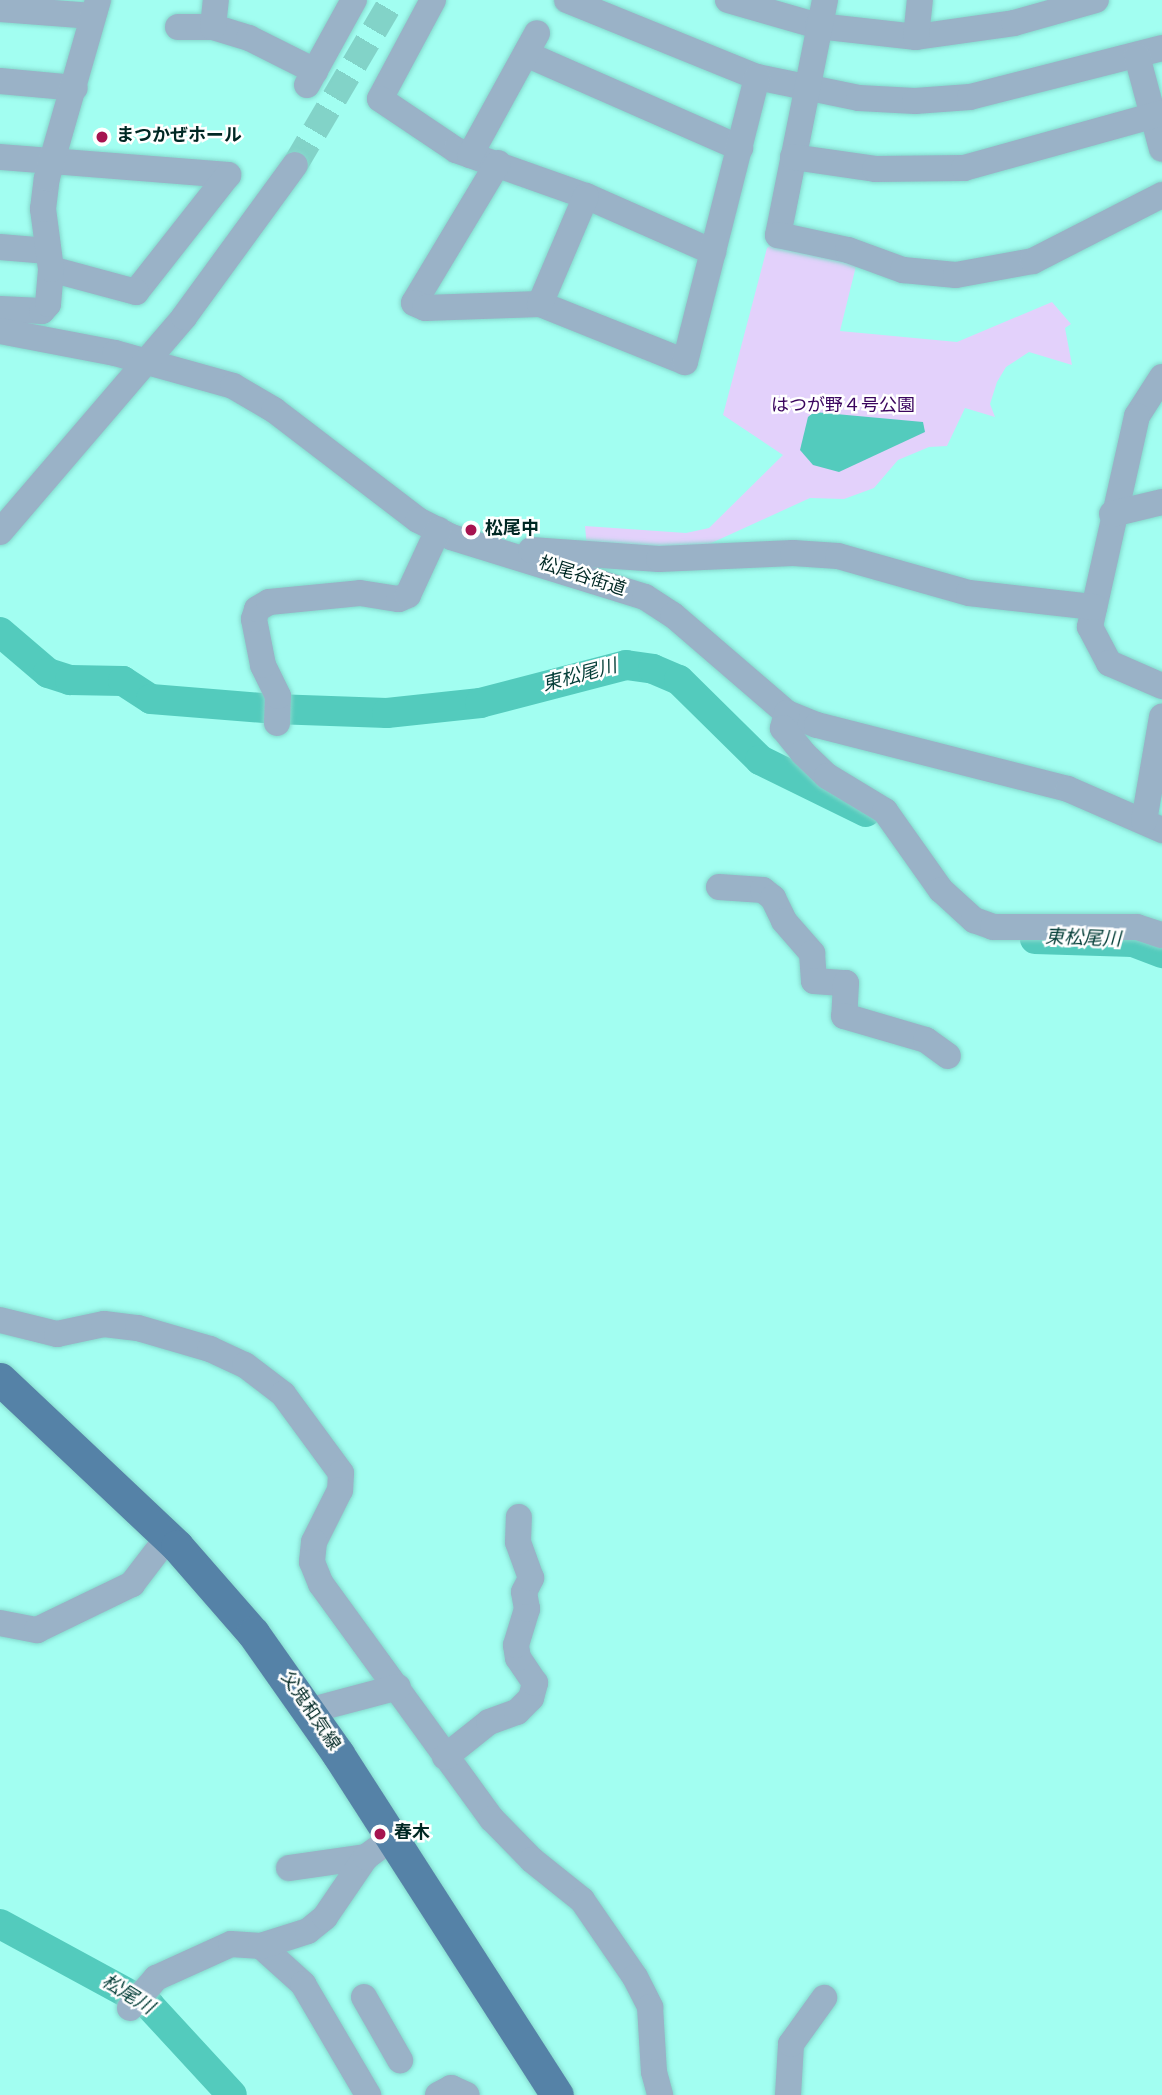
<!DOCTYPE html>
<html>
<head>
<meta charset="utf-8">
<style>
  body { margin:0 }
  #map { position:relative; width:1162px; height:2095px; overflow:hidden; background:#a2fef1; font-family:Overpass,"Noto Sans JP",sans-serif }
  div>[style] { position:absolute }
  .green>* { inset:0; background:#e3d1fb }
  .water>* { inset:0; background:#53cbbd }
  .river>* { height:30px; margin:-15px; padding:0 15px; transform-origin:15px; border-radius:15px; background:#53cbbd }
  .minor-tunnel>* { height:26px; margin-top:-13px; transform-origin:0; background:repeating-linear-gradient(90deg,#82d3c8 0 26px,transparent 0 39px) }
  .roads { filter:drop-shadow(0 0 2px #85d7cc) drop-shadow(0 0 2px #85d7cc) }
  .minor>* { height:26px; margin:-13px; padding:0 13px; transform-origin:13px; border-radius:13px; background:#9ab2c7 }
  .major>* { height:33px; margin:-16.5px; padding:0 16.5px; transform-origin:16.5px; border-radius:16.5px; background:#5582a7 }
  .dots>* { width:19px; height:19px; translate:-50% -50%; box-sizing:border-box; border:4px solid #fff; border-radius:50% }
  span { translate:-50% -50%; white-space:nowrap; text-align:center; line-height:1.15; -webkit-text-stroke:5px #fff; paint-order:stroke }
  .poi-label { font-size:18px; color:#002824; font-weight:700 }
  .left { translate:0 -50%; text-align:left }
  .park-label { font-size:18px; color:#3a055e }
  .street-label { font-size:18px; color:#002824 }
  .water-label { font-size:19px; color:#043e38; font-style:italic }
</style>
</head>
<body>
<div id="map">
  <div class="green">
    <i style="clip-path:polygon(775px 242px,857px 262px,840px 331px,957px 342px,1052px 302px,1071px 324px,1065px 328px,1072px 365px,1029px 352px,1006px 367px,997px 382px,990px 404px,995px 417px,965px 408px,947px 446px,929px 447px,898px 460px,874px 488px,844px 499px,810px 498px,707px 545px,587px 548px,585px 526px,686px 533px,709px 528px,783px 455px,723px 415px,767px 248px)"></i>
  </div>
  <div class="water">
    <i style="clip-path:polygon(814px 412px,923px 422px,925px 432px,839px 472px,813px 465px,800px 450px,808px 417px)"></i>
  </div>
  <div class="river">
    <i style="left:0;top:632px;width:63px;rotate:40.5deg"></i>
    <i style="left:48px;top:673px;width:23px;rotate:18deg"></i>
    <i style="left:70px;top:680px;width:53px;rotate:1.1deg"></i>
    <i style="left:123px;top:681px;width:33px;rotate:33deg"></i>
    <i style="left:151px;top:699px;width:123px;rotate:4.6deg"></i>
    <i style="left:274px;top:709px;width:113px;rotate:2deg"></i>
    <i style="left:387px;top:713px;width:94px;rotate:-6.1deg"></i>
    <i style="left:480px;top:703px;width:151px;rotate:-14.6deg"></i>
    <i style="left:626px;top:665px;width:27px;rotate:8deg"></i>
    <i style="left:653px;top:669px;width:28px;rotate:23deg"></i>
    <i style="left:679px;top:680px;width:114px;rotate:44.6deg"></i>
    <i style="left:760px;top:760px;width:118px;rotate:26.1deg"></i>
    <i style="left:1035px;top:939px;width:98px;rotate:1.8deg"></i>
    <i style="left:1133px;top:942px;width:31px;rotate:21deg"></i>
    <i style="left:0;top:1924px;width:170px;rotate:28.5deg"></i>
    <i style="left:149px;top:2005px;width:122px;rotate:47.3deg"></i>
  </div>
  <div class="minor-tunnel">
    <i style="left:295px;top:165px;width:191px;rotate:-59.5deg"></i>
  </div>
  <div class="roads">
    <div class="minor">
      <i style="left:433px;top:0;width:112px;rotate:118.2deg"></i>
      <i style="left:380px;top:99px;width:92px;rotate:33.9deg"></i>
      <i style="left:456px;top:150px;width:138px;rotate:19.5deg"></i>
      <i style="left:586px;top:196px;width:139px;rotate:23.8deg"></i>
      <i style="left:567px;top:0;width:205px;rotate:22.1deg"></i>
      <i style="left:757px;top:77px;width:104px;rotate:11.6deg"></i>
      <i style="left:859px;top:98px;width:56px;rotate:3.1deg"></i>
      <i style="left:915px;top:101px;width:55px;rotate:-4.2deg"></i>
      <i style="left:970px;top:97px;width:198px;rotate:-14.3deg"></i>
      <i style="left:728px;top:0;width:94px;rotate:16.1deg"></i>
      <i style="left:818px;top:26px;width:99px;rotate:6.4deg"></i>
      <i style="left:916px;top:37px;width:99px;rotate:-8.1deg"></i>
      <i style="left:1014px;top:23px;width:85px;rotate:-15.7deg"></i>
      <i style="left:825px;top:0;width:240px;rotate:101.3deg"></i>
      <i style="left:778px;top:235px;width:72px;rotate:12.1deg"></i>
      <i style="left:848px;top:250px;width:59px;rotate:20deg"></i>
      <i style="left:903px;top:270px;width:53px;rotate:5.4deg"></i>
      <i style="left:956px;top:275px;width:78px;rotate:-10.3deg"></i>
      <i style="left:1033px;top:261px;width:145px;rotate:-27.1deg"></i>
      <i style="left:0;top:9px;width:93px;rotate:4.3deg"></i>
      <i style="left:178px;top:27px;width:35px"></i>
      <i style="left:213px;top:27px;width:38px;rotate:17deg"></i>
      <i style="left:249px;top:38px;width:74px;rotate:26.6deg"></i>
      <i style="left:213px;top:27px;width:27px;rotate:-84deg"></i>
      <i style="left:916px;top:37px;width:37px;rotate:-84deg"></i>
      <i style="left:526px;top:54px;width:234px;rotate:23.7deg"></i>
      <i style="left:1137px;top:56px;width:96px;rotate:75deg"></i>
      <i style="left:0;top:81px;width:75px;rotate:5.3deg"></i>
      <i style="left:307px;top:85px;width:97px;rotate:-61.1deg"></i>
      <i style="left:470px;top:155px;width:139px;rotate:-61.2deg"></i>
      <i style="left:0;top:157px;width:229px;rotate:4.5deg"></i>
      <i style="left:228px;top:175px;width:149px;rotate:128.2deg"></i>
      <i style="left:136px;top:292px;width:88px;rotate:-164.9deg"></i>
      <i style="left:793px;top:157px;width:83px;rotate:8.3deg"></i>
      <i style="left:875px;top:169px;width:89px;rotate:-0.6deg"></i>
      <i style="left:964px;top:168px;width:205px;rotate:-15.5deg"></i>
      <i style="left:498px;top:163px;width:163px;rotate:121deg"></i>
      <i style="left:414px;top:303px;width:12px;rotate:24deg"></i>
      <i style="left:425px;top:308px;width:115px;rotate:-2deg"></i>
      <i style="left:540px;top:304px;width:156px;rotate:21.8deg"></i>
      <i style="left:685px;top:362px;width:294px;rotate:-75.8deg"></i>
      <i style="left:0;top:247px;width:48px;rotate:4.8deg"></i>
      <i style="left:540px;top:304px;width:117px;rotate:-66.9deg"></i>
      <i style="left:0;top:309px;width:42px;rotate:2.7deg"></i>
      <i style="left:42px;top:311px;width:9px;rotate:-49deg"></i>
      <i style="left:48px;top:304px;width:35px;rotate:-85deg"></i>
      <i style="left:51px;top:269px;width:61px;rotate:-97.6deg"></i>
      <i style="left:43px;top:209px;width:31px;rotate:-83deg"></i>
      <i style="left:47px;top:178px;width:185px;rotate:-74deg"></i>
      <i style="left:0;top:331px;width:117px;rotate:10.8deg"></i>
      <i style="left:115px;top:353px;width:123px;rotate:15.6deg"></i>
      <i style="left:233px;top:386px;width:48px;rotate:30.3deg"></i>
      <i style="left:274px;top:410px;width:181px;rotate:37.4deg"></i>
      <i style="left:418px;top:520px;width:37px;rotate:27deg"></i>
      <i style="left:451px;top:537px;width:203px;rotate:17.2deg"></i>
      <i style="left:645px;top:597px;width:33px;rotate:33deg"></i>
      <i style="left:673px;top:615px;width:150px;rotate:40.7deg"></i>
      <i style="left:787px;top:713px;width:32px;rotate:22deg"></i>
      <i style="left:817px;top:725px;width:259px;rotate:14.3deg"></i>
      <i style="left:1068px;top:789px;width:103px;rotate:23.6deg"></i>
      <i style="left:1162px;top:377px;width:46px;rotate:122.7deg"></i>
      <i style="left:1137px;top:416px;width:216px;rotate:102.6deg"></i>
      <i style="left:1090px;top:627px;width:41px;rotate:62.2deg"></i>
      <i style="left:1109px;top:663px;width:58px;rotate:23.5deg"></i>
      <i style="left:1112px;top:514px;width:51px;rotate:-13.5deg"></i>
      <i style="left:0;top:532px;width:283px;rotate:-49.4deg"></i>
      <i style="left:184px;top:317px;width:188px;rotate:-53.9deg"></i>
      <i style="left:531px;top:550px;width:128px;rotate:4deg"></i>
      <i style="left:659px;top:559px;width:134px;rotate:-2.6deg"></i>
      <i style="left:793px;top:553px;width:45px;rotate:3.8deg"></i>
      <i style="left:838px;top:556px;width:136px;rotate:15.8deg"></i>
      <i style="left:969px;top:593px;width:126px;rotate:6.4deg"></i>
      <i style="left:787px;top:713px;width:16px;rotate:105deg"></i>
      <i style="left:783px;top:728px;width:32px;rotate:51deg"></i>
      <i style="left:803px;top:753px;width:33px;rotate:44deg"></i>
      <i style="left:827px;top:776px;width:68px;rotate:31.1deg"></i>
      <i style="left:885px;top:811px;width:97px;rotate:54.7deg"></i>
      <i style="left:941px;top:890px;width:45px;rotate:42.3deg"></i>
      <i style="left:974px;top:920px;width:20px;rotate:20deg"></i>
      <i style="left:993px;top:927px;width:144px"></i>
      <i style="left:1137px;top:927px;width:26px;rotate:18deg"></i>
      <i style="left:277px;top:723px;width:27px;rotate:-88deg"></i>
      <i style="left:278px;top:696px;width:34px;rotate:-116deg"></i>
      <i style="left:263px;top:665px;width:47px;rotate:-101.1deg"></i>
      <i style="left:254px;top:619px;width:10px;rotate:-73deg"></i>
      <i style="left:257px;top:609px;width:14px;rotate:-30deg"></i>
      <i style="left:269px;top:602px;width:91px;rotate:-5.6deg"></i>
      <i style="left:360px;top:593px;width:39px;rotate:9deg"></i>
      <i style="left:399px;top:599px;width:10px;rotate:-24deg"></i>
      <i style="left:408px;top:595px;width:72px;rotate:-65.2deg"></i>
      <i style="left:1144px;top:821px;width:106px;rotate:-80.2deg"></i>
      <i style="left:719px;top:887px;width:44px;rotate:3.9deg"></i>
      <i style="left:763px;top:890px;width:13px;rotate:39deg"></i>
      <i style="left:773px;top:898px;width:25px;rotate:64deg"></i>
      <i style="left:784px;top:921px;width:43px;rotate:48.8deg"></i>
      <i style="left:812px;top:953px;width:28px;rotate:86deg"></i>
      <i style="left:814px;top:981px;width:32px;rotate:4deg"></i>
      <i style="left:846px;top:983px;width:33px;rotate:93deg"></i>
      <i style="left:844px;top:1016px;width:85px;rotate:16.3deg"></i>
      <i style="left:926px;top:1040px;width:27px;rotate:36deg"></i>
      <i style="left:0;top:1320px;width:59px;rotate:13.8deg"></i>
      <i style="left:57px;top:1334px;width:48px;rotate:-12deg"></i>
      <i style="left:104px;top:1324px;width:34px;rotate:7deg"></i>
      <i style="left:138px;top:1328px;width:75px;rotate:16.3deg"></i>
      <i style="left:210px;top:1349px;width:38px;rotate:25deg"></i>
      <i style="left:245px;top:1365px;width:48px;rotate:37.3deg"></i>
      <i style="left:283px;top:1394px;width:98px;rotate:53.7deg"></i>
      <i style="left:341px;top:1473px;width:17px;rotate:93deg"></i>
      <i style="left:340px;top:1490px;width:58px;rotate:116.6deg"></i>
      <i style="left:314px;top:1542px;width:20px;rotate:96deg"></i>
      <i style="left:312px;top:1562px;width:24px;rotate:68deg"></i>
      <i style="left:321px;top:1584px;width:291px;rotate:54deg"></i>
      <i style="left:492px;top:1819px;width:57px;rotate:45.7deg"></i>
      <i style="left:532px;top:1860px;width:64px;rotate:38.7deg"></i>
      <i style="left:582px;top:1900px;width:93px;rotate:55.5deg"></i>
      <i style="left:635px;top:1977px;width:34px;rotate:63deg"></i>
      <i style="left:650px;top:2007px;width:65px;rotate:86.5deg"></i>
      <i style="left:654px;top:2072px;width:24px;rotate:75deg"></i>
      <i style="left:0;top:1623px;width:38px;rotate:11deg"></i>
      <i style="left:37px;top:1630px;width:106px;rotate:-25.8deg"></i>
      <i style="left:132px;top:1584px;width:59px;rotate:-52.5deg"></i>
      <i style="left:308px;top:1711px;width:93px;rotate:-14.9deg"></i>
      <i style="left:445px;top:1757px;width:56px;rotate:-38.5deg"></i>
      <i style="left:489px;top:1722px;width:30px;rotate:-20deg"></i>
      <i style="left:517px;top:1712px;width:20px;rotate:-45deg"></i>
      <i style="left:531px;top:1698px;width:16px;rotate:-75deg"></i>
      <i style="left:535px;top:1683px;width:30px;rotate:-124deg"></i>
      <i style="left:518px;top:1658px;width:13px;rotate:-99deg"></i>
      <i style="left:516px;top:1645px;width:38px;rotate:-73deg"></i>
      <i style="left:527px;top:1609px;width:17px;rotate:-100deg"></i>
      <i style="left:524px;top:1592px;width:16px;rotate:-63deg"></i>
      <i style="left:531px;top:1578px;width:38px;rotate:-110deg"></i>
      <i style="left:518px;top:1542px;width:25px;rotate:-88deg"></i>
      <i style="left:289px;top:1868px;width:78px;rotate:-8.1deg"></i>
      <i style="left:261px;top:1946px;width:57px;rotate:42.1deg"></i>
      <i style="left:303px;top:1984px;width:129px;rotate:59.6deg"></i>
      <i style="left:364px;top:1997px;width:73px;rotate:60.3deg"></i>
      <i style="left:130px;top:2008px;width:40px;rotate:-49deg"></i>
      <i style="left:156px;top:1978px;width:82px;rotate:-24.4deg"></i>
      <i style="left:231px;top:1944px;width:30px;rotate:4deg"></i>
      <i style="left:261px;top:1946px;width:49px;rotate:-17.7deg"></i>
      <i style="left:308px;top:1931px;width:22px;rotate:-39deg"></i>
      <i style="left:325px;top:1917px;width:73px;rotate:-55.7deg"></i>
      <i style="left:366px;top:1857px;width:31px;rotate:-36deg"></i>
      <i style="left:438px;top:2095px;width:15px;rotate:-28deg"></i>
      <i style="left:451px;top:2088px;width:17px;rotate:24deg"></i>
      <i style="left:788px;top:2095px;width:51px;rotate:-86.6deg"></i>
      <i style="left:791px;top:2044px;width:57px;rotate:-54.3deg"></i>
    </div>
    <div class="major">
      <i style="left:0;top:1379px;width:243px;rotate:43.3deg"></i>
      <i style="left:177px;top:1546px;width:116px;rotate:48.9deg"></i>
      <i style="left:253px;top:1633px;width:148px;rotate:54.9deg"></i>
      <i style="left:338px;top:1754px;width:405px;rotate:57.3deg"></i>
    </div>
  </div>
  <div class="dots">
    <i style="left:102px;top:137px;background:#a6134f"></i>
    <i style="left:471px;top:530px;background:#a6134f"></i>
    <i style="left:380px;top:1834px;background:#a6134f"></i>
  </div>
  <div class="poi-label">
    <span class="left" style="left:116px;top:137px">まつかぜホール</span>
    <span class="left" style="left:485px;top:530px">松尾中</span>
    <span class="left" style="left:394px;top:1834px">春木</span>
  </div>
  <div class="park-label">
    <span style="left:843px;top:407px">はつが野４号公園</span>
  </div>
  <div class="street-label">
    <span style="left:582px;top:578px;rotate:18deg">松尾谷街道</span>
    <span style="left:309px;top:1712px;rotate:56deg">父鬼和気線</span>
  </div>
  <div class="water-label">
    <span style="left:580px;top:677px;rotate:-15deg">東松尾川</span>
    <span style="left:1083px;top:940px;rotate:2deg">東松尾川</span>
    <span style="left:127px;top:1996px;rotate:32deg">松尾川</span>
  </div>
</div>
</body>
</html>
